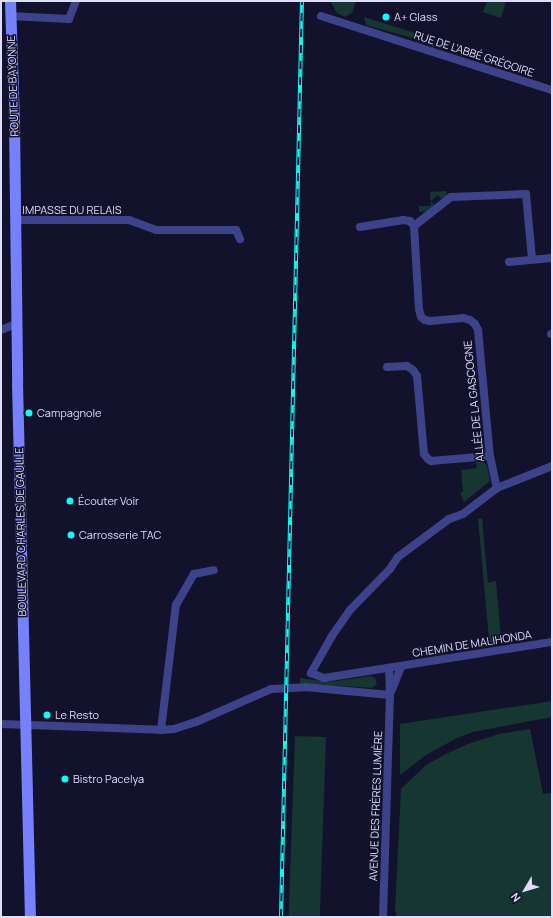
<!DOCTYPE html>
<html>
<head>
<meta charset="utf-8">
<style>
  body { margin:0 }
  #map { position:relative; width:553px; height:918px; overflow:hidden; background:#13122c; font-family:Manrope,sans-serif }
  div>[style] { position:absolute }
  .green>* { inset:0; background:#153631; transform-origin:0 0 }
  .street>* { height:8px; margin:-4px; padding:0 4px; transform-origin:4px; border-radius:4px; background:#3d438a }
  .secondary>* { height:11px; margin:-5.5px; padding:0 5.5px; transform-origin:5.5px; border-radius:5.5px; background:#7581fe }
  .rail>* { height:4px; margin-top:-2px; transform-origin:0; background:repeating-linear-gradient(90deg,#13122c 0 8px,#0bfdfa 0 16px); box-sizing:border-box; border-block:1px solid #0bfdfa }
  .dots>* { width:11px; height:11px; translate:-50% -50%; box-sizing:border-box; border:2px solid #13122c; border-radius:50% }
  span { translate:-50% -50%; white-space:nowrap; text-align:center; line-height:1.15; -webkit-text-stroke:3px #13122c; paint-order:stroke }
  .poi-label { font-size:11px; color:#ddf }
  .left { translate:0 -50%; text-align:left }
  .street-label { font-size:11px; color:#ddf }
  .frame { position:absolute; inset:0; border:2px solid #ddf; pointer-events:none }
  .north { position:absolute; left:505px; top:870px; width:40px; height:40px; -webkit-text-stroke:3px #13122c; paint-order:stroke; rotate:232deg; font-size:11px; font-weight:700; line-height:16px; text-align:center; color:#ddf }
  .north::after { content:''; display:block; margin:auto; width:14px; height:18px; background:#ddf; clip-path:polygon(50% 0,100% 100%,50% 72%,0 100%) }
</style>
</head>
<body>
<div id="map">
  <div class="green">
    <i style="clip-path:polygon(330px 1px,356px 1px,352px 13px,345px 17px,337px 13px)"></i>
    <i style="clip-path:polygon(487px 1px,506px 1px,501px 18px,483px 12px)"></i>
    <i style="clip-path:polygon(364px 17px,415px 33px,416px 35px,416px 39px,366px 25px)"></i>
    <i style="clip-path:polygon(446px 191px,447px 196px,442px 199px,438px 195px,431px 201px,434px 205px,426px 211px,419px 212px,419px 206px,431px 206px,430px 192px)"></i>
    <i style="clip-path:polygon(476px 462px,483px 462px,487px 465px,490px 481px,464px 502px,460px 493px,463px 492px,461px 470px,477px 468px)"></i>
    <i style="clip-path:polygon(482px 518px,488px 583px,496px 581px,501px 638px,496px 641px,494px 646px,483px 647px,489px 639px,478px 519px)"></i>
    <i style="clip-path:polygon(371px 676px,375px 678px,377px 684px,372px 688px,300px 683px,300px 678px,329px 682px)"></i>
    <i style="clip-path:polygon(552px 701px,552px 717px,473px 732px,457px 738px,426px 755px,400px 775px,400px 724px)"></i>
    <i style="clip-path:polygon(530px 729px,543px 794px,552px 793px,552px 917px,397px 917px,395px 911px,401px 789px,426px 765px,446px 754px,468px 744px,499px 734px)"></i>
    <i style="left:295px;top:736px;width:31px;height:181px;rotate:2deg"></i>
  </div>
  <div class="street">
    <i style="left:10px;top:16px;width:59px;rotate:2.9deg"></i>
    <i style="left:69px;top:19px;width:19px;rotate:-69deg"></i>
    <i style="left:321px;top:16px;width:243px;rotate:17.8deg"></i>
    <i style="left:15px;top:220px;width:114px"></i>
    <i style="left:129px;top:220px;width:29px;rotate:20deg"></i>
    <i style="left:156px;top:230px;width:80px"></i>
    <i style="left:236px;top:230px;width:10px;rotate:66deg"></i>
    <i style="left:414px;top:226px;width:47px;rotate:-38.1deg"></i>
    <i style="left:451px;top:197px;width:75px;rotate:-2.3deg"></i>
    <i style="left:526px;top:194px;width:65px;rotate:84.7deg"></i>
    <i style="left:360px;top:227px;width:44px;rotate:-9.2deg"></i>
    <i style="left:403px;top:220px;width:7px;rotate:8deg"></i>
    <i style="left:410px;top:221px;width:6px;rotate:51deg"></i>
    <i style="left:414px;top:226px;width:83px;rotate:86.6deg"></i>
    <i style="left:419px;top:309px;width:8px;rotate:76deg"></i>
    <i style="left:421px;top:317px;width:5px;rotate:37deg"></i>
    <i style="left:425px;top:320px;width:5px;rotate:11deg"></i>
    <i style="left:430px;top:321px;width:33px;rotate:-5deg"></i>
    <i style="left:463px;top:318px;width:7px;rotate:16deg"></i>
    <i style="left:470px;top:320px;width:6px;rotate:39deg"></i>
    <i style="left:475px;top:324px;width:7px;rotate:63deg"></i>
    <i style="left:478px;top:330px;width:127px;rotate:84.6deg"></i>
    <i style="left:490px;top:456px;width:33px;rotate:78deg"></i>
    <i style="left:509px;top:262px;width:43px;rotate:-5.3deg"></i>
    <i style="left:1px;top:330px;width:16px;rotate:-22deg"></i>
    <i style="left:551px;top:334px;width:1px"></i>
    <i style="left:387px;top:367px;width:20px;rotate:-3deg"></i>
    <i style="left:407px;top:366px;width:7px;rotate:34deg"></i>
    <i style="left:413px;top:370px;width:7px;rotate:56deg"></i>
    <i style="left:417px;top:376px;width:78px;rotate:84.9deg"></i>
    <i style="left:424px;top:454px;width:6px;rotate:51deg"></i>
    <i style="left:428px;top:459px;width:4px;rotate:34deg"></i>
    <i style="left:431px;top:461px;width:59px;rotate:-4.8deg"></i>
    <i style="left:552px;top:466px;width:59px;rotate:158.2deg"></i>
    <i style="left:497px;top:488px;width:43px;rotate:142.6deg"></i>
    <i style="left:463px;top:514px;width:15px;rotate:160deg"></i>
    <i style="left:449px;top:519px;width:64px;rotate:143.3deg"></i>
    <i style="left:398px;top:557px;width:14px;rotate:124deg"></i>
    <i style="left:390px;top:569px;width:57px;rotate:134.3deg"></i>
    <i style="left:350px;top:610px;width:32px;rotate:125deg"></i>
    <i style="left:332px;top:636px;width:43px;rotate:119.6deg"></i>
    <i style="left:311px;top:673px;width:14px;rotate:21deg"></i>
    <i style="left:324px;top:678px;width:231px;rotate:-9deg"></i>
    <i style="left:391px;top:692px;width:27px;rotate:-68deg"></i>
    <i style="left:1px;top:724px;width:160px;rotate:2.1deg"></i>
    <i style="left:161px;top:730px;width:13px;rotate:-4deg"></i>
    <i style="left:174px;top:729px;width:23px;rotate:-18deg"></i>
    <i style="left:196px;top:722px;width:82px;rotate:-23.7deg"></i>
    <i style="left:271px;top:689px;width:34px;rotate:-3deg"></i>
    <i style="left:305px;top:687px;width:85px;rotate:5.4deg"></i>
    <i style="left:161px;top:730px;width:126px;rotate:-83.2deg"></i>
    <i style="left:176px;top:605px;width:36px;rotate:-60deg"></i>
    <i style="left:194px;top:574px;width:20px;rotate:-11deg"></i>
    <i style="left:383px;top:917px;width:222px;rotate:-88.2deg"></i>
    <i style="left:390px;top:695px;width:26px;rotate:-92deg"></i>
  </div>
  <div class="secondary">
    <i style="left:10px;top:1px;width:121px;rotate:88.1deg"></i>
    <i style="left:14px;top:122px;width:261px;rotate:89.3deg"></i>
    <i style="left:17px;top:383px;width:534px;rotate:88.61deg"></i>
  </div>
  <div class="rail">
    <i style="left:281px;top:917px;width:916px;rotate:-88.69deg"></i>
  </div>
  <div class="dots">
    <i style="left:386px;top:17px;background:#0bfdfa"></i>
    <i style="left:29px;top:413px;background:#0bfdfa"></i>
    <i style="left:70px;top:501px;background:#0bfdfa"></i>
    <i style="left:71px;top:535px;background:#0bfdfa"></i>
    <i style="left:47px;top:715px;background:#0bfdfa"></i>
    <i style="left:65px;top:779px;background:#0bfdfa"></i>
  </div>
  <div class="poi-label">
    <span class="left" style="left:394px;top:17px">A+ Glass</span>
    <span class="left" style="left:37px;top:413px">Campagnole</span>
    <span class="left" style="left:78px;top:501px">Écouter Voir</span>
    <span class="left" style="left:79px;top:535px">Carrosserie TAC</span>
    <span class="left" style="left:55px;top:715px">Le Resto</span>
    <span class="left" style="left:73px;top:779px">Bistro Pacelya</span>
  </div>
  <div class="street-label">
    <span style="left:474px;top:54px;rotate:18deg">RUE DE L'ABBÉ GRÉGOIRE</span>
    <span style="left:13px;top:86px;rotate:-92deg">ROUTE DE BAYONNE</span>
    <span style="left:72px;top:210px">IMPASSE DU RELAIS</span>
    <span style="left:474px;top:401px;rotate:-96deg">ALLÉE DE LA GASCOGNE</span>
    <span style="left:21px;top:532px;rotate:-91deg">BOULEVARD CHARLES DE GAULLE</span>
    <span style="left:472px;top:644px;rotate:-9deg">CHEMIN DE MALIHONDA</span>
    <span style="left:376px;top:806px;rotate:-88deg">AVENUE DES FRÈRES LUMIÈRE</span>
  </div>
  <div class="frame"></div>
  <div class="north">N</div>
</div>
</body>
</html>
